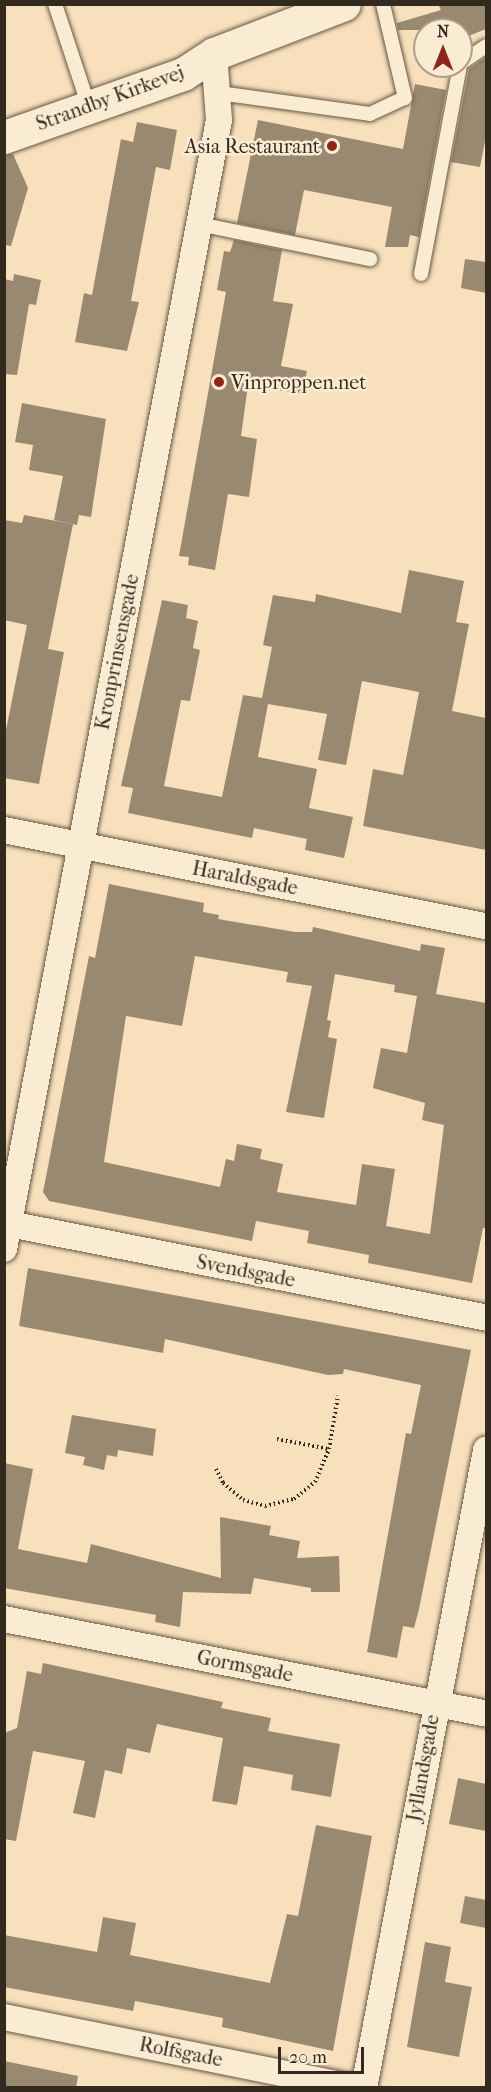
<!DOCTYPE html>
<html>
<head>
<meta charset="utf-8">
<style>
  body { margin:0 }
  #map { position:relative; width:491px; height:2092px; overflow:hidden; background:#f8e0bc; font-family:"IM FELL French Canon",serif }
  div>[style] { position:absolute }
  .building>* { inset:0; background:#998971 }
  .path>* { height:4px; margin-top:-2px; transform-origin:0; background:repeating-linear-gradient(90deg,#332a1f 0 1.5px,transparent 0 4.5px) }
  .roads { filter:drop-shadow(0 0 2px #645846) drop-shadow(0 0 2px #645846) }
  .lane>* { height:14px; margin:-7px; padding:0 7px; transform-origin:7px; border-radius:7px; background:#faebd3 }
  .street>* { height:26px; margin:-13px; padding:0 13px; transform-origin:13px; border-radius:13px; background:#faebd3 }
  .secondary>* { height:33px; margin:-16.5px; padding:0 16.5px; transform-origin:16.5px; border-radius:16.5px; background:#faebd3 }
  .dots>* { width:16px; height:16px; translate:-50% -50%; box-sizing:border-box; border:3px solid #faebd3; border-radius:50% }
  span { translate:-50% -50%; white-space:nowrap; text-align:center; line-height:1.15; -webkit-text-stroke:5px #faebd3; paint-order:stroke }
  .street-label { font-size:20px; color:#332a1f }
  .poi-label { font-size:20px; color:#332a1f }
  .right { translate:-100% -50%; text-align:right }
  .left { translate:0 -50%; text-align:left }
  .frame { position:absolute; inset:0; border:6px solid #332a1f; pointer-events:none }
  .north { position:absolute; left:413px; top:18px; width:60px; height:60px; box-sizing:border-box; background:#faebd3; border:2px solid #aa9e8b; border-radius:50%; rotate:0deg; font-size:16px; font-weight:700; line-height:24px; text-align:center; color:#332a1f }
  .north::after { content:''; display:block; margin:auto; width:21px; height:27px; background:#8f2418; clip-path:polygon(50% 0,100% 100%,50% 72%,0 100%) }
  .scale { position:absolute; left:278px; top:2047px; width:86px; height:27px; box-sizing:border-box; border:3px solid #332a1f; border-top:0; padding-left:8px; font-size:18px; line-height:21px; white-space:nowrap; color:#332a1f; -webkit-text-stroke:4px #faebd3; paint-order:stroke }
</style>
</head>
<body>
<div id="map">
  <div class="building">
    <i style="clip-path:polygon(438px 4px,486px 4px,486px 29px,461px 39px,461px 30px,398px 30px,397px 23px,441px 10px)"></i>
    <i style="clip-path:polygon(486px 57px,486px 136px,480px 167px,451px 162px,469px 69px)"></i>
    <i style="clip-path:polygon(415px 84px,446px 90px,419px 237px,410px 235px,408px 247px,385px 247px,392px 207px,304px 190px,295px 235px,237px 223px,258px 120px,403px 149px)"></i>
    <i style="clip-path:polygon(137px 122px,177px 130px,170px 170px,156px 167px,131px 301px,139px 302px,127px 351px,75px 342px,84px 293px,92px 295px,121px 139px,133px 142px)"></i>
    <i style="clip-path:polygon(13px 154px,28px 188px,11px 246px,4px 245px,4px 155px)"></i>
    <i style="clip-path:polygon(234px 240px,282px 250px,273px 301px,293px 304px,281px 366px,307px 371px,303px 394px,248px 385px,241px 436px,257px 439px,249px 497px,228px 494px,215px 570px,188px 565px,189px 557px,179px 556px,226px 292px,217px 290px,224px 251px,230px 252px)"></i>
    <i style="clip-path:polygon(465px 259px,486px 262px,486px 293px,461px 288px)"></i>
    <i style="clip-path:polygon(14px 274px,41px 280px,36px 305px,29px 304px,17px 375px,4px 374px,4px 279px,13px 281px)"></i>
    <i style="clip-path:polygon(22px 403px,106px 419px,91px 517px,79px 515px,77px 525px,54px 520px,63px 476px,29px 470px,33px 445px,15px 442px)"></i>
    <i style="clip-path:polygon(24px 515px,73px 524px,48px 649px,64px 652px,39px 784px,4px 778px,4px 740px,27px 625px,4px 620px,4px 520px,22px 523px)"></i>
    <i style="clip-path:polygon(409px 570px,464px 581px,456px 622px,469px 624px,452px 711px,486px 718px,486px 850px,363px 826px,373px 769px,403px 775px,419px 692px,362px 681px,346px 765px,318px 760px,327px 714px,268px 704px,258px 757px,317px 769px,309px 808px,353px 817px,344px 858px,305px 850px,307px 839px,254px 828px,252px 838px,128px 813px,133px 788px,121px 786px,162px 600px,188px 605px,186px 618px,198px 621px,193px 648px,200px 650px,190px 701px,181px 700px,164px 786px,222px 797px,243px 695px,262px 698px,272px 647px,263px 645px,273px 595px,315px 602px,316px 594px,401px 613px)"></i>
    <i style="clip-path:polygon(evenodd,109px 884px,204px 903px,203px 912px,219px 915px,218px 919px,295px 932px,312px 932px,313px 927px,420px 951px,421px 944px,445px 948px,436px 994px,486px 1003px,486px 1228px,483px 1228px,472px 1283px,368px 1263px,369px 1255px,307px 1243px,309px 1231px,256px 1221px,252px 1241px,49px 1201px,43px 1192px,89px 956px,95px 958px,109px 884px,195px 956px,288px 972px,286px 982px,312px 986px,286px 1112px,324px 1118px,337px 1039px,328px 1037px,331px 1021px,327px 1020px,335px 974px,395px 985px,394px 992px,417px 996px,407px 1053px,381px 1048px,373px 1088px,425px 1103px,422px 1120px,444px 1125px,430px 1234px,386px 1226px,395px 1169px,362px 1164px,356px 1205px,277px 1192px,283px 1164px,260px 1159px,262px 1149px,237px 1144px,234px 1161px,226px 1159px,220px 1187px,104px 1162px,126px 1016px,182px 1026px,195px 956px)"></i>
    <i style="clip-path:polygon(28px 1268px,471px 1350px,419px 1609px,414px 1628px,403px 1626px,397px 1658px,367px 1652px,406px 1433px,411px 1434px,421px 1385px,344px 1369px,343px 1374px,328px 1375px,165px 1339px,163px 1353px,19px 1326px)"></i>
    <i style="clip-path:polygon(72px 1415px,156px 1429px,153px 1456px,118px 1450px,117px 1457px,107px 1455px,104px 1470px,83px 1465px,85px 1457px,65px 1453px)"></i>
    <i style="clip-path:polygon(4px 1463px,33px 1469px,18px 1549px,87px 1563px,91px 1544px,221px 1578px,220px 1517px,271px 1526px,269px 1535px,300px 1541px,297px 1558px,339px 1556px,340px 1592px,311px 1592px,311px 1588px,254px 1578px,251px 1594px,183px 1592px,180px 1627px,155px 1622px,156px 1615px,4px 1588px)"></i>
    <i style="clip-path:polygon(43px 1663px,223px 1702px,221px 1708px,271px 1718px,268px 1731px,340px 1744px,331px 1797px,291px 1790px,293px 1775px,244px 1766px,237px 1805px,212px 1801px,223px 1738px,157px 1724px,150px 1753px,127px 1748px,122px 1774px,105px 1770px,95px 1818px,73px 1813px,85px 1761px,33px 1751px,16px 1841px,4px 1839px,4px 1733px,17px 1728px,27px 1671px,41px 1674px)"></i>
    <i style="clip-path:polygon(458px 1778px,486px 1784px,486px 1831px,449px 1824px)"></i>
    <i style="clip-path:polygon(316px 1825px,372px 1836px,333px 2051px,222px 2027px,223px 2018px,135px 2001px,133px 2011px,4px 1987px,4px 1935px,97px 1952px,103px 1917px,136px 1923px,130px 1955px,270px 1983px,287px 1914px,298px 1916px)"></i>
    <i style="clip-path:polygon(465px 1896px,486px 1900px,486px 1928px,460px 1923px)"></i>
    <i style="clip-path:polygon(425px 1942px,451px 1947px,445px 1982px,472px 1987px,459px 2057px,407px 2047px)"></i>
    <i style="clip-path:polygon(4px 2061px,78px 2076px,76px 2088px,4px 2088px)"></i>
  </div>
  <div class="path">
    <i style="left:277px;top:1439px;width:53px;rotate:10.9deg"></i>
    <i style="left:216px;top:1469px;width:16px;rotate:63deg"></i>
    <i style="left:223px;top:1483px;width:26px;rotate:40deg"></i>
    <i style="left:243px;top:1500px;width:23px;rotate:15deg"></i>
    <i style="left:265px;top:1506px;width:30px;rotate:-14deg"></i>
    <i style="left:294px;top:1499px;width:27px;rotate:-39deg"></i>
    <i style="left:315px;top:1482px;width:36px;rotate:-67deg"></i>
    <i style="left:329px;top:1449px;width:54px;rotate:-80.4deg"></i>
  </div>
  <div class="roads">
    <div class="lane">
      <i style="left:55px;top:4px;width:108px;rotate:71.7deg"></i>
      <i style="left:461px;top:63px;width:30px;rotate:-34deg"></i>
      <i style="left:219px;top:93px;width:152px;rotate:7.9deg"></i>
      <i style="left:370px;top:114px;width:38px;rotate:-25deg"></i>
      <i style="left:405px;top:98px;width:97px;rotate:-103.2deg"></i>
      <i style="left:199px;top:224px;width:175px;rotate:11.6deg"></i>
      <i style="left:421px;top:274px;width:212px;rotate:-79.4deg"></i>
    </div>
    <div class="street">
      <i style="left:4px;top:830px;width:491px;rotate:11.3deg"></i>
      <i style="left:4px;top:1223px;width:491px;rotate:11.1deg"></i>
      <i style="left:4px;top:1249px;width:1149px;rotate:-79.22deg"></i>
      <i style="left:219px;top:120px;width:66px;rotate:-94.3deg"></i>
      <i style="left:4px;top:1619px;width:491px;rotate:11.1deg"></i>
      <i style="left:4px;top:2017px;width:360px;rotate:11.4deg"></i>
      <i style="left:364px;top:2088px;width:650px;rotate:-79.17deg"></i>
    </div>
    <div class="secondary">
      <i style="left:4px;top:137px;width:190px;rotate:-19.4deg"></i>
      <i style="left:183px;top:74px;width:37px;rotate:-33deg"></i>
      <i style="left:214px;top:54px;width:139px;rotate:-21deg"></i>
    </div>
  </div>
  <div class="dots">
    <i style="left:332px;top:146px;background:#8f2418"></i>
    <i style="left:219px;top:382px;background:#8f2418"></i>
  </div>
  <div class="street-label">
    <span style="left:110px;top:98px;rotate:-20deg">Strandby Kirkevej</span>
    <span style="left:117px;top:652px;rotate:-79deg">Kronprinsensgade</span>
    <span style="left:245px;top:878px;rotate:11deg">Haraldsgade</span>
    <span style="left:246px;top:1271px;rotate:11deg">Svendsgade</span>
    <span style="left:245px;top:1666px;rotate:11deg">Gormsgade</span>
    <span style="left:423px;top:1768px;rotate:-80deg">Jyllandsgade</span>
    <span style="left:181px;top:2052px;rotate:11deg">Rolfsgade</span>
  </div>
  <div class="poi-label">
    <span class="right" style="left:320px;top:146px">Asia Restaurant</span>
    <span class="left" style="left:231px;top:382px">Vinproppen.net</span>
  </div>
  <div class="frame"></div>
  <div class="north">N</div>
  <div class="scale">20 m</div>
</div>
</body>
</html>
